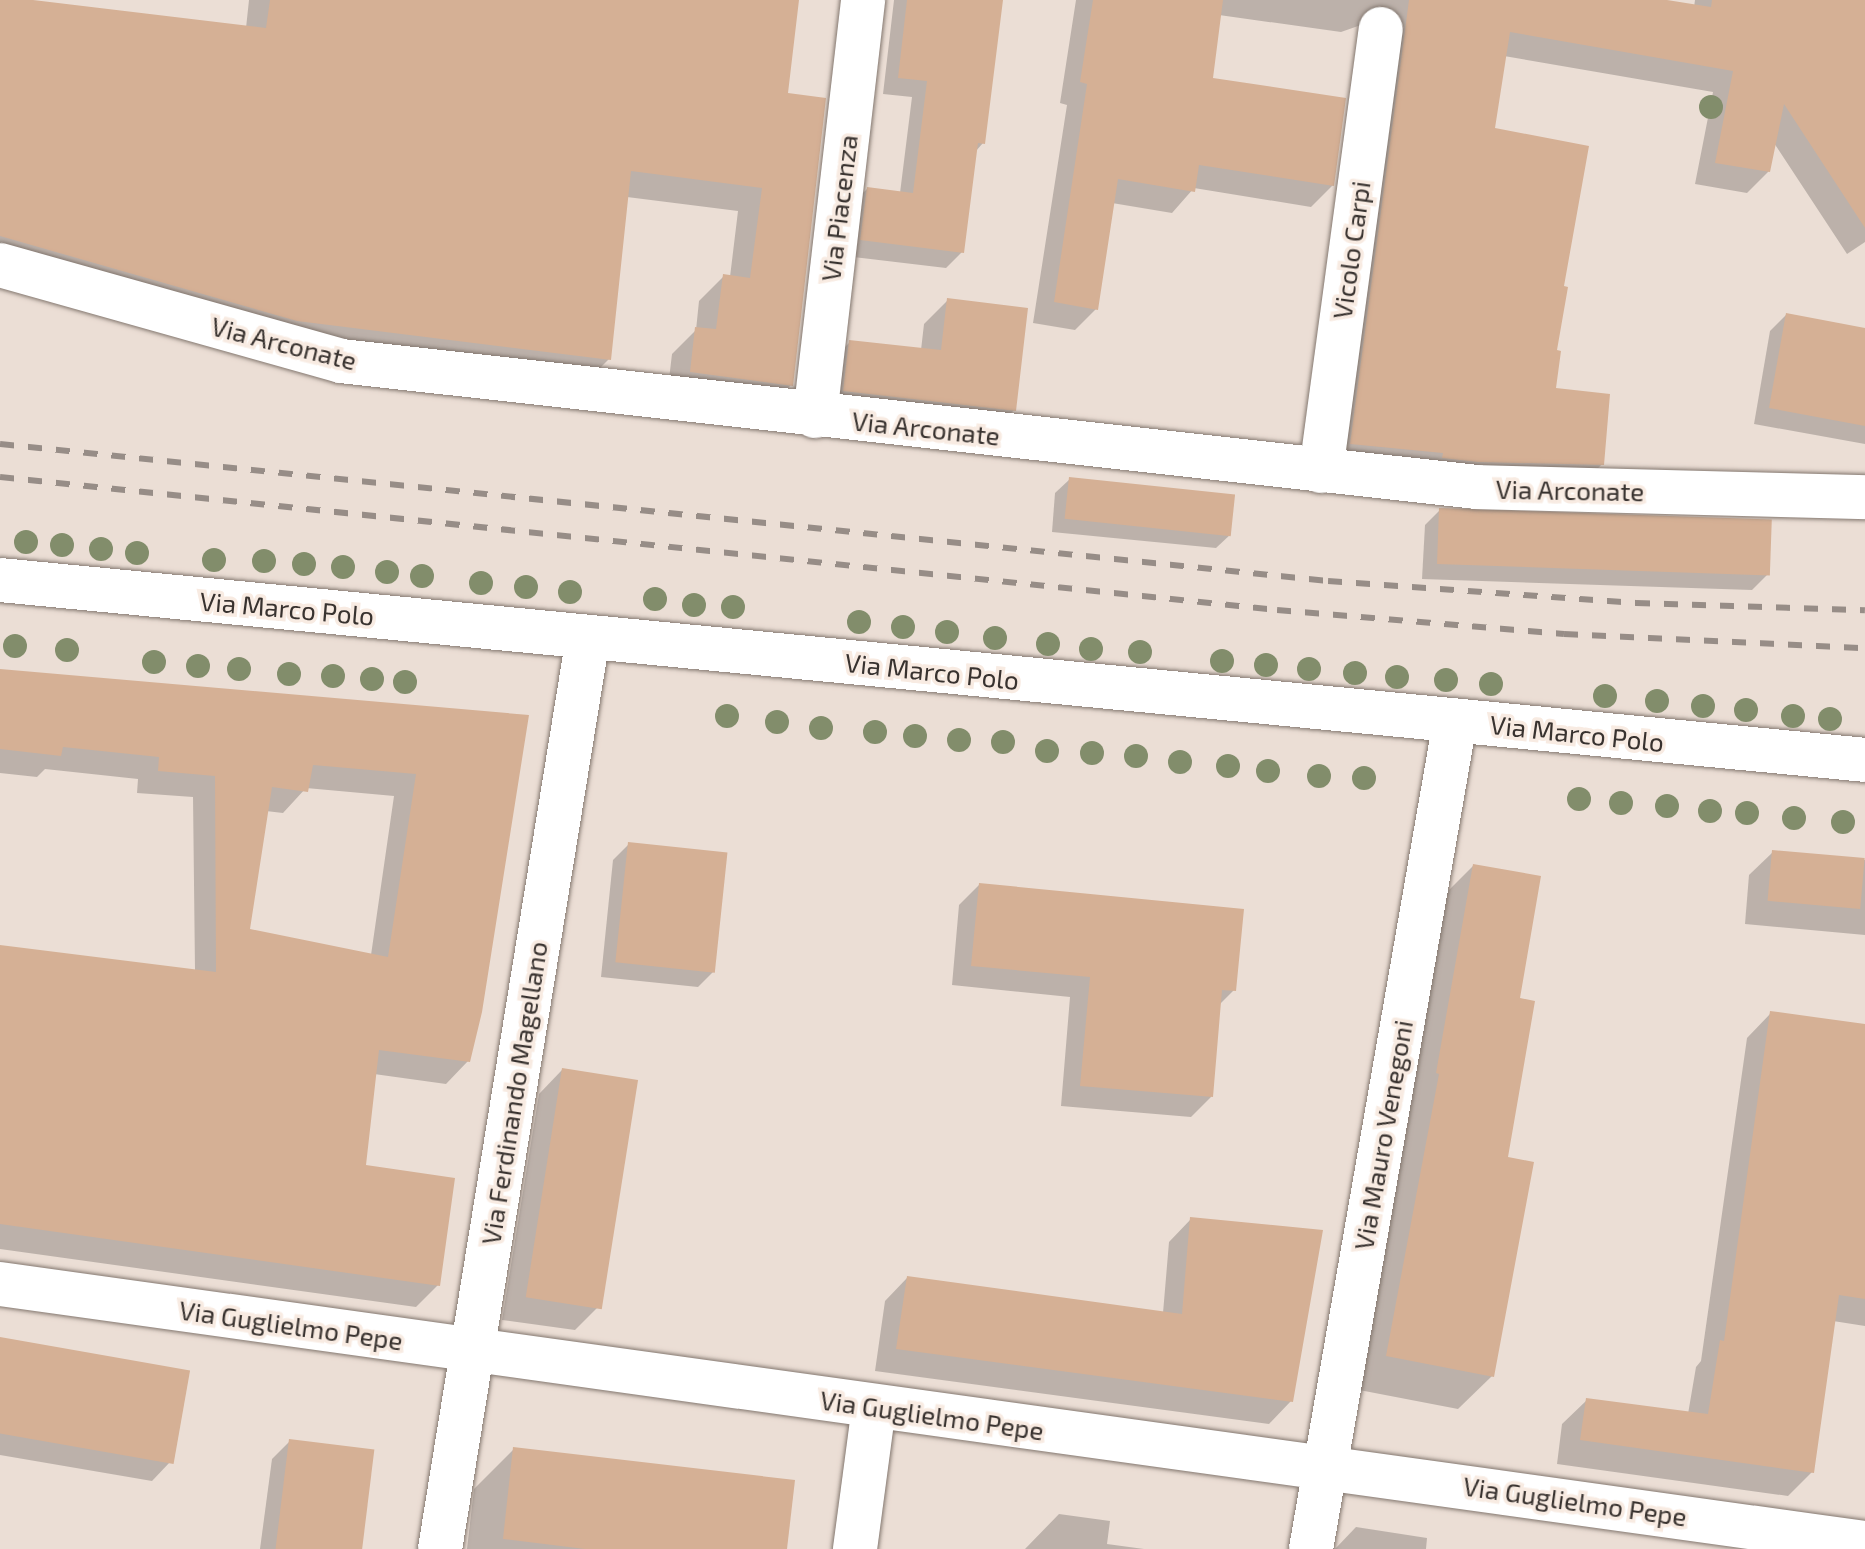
<!DOCTYPE html>
<html>
<head>
<meta charset="utf-8">
<style>
  body { margin:0 }
  #map { position:relative; width:1865px; height:1549px; overflow:hidden; background:#ebded5; font-family:"Exo 2",sans-serif }
  div>[style] { position:absolute }
  .shadow>* { inset:0; background:#0003 }
  .building>* { inset:0; background:#d5b095; transform-origin:0 0 }
  .roads { filter:drop-shadow(0 0 2px #83776f) drop-shadow(0 0 2px #83776f) }
  .minor>* { height:44px; margin:-22px; padding:0 22px; transform-origin:22px; border-radius:22px; background:#fff }
  .rail>* { height:6px; margin-top:-3px; transform-origin:0; background:repeating-linear-gradient(90deg,#978d87 0 14px,transparent 0 28px) }
  .trees>* { width:24px; height:24px; margin:-12px; border-radius:50%; background:#828d6b }
  span { translate:-50% -50%; white-space:nowrap; text-align:center; line-height:1.15; -webkit-text-stroke:7px #f8ebe2; paint-order:stroke }
  .street-label { font-size:26px; color:#38322f }
</style>
</head>
<body>
<div id="map">
  <div class="shadow">
    <i style="clip-path:polygon(0 0,246px 28px,249px 0,797px 0,786px 95px,791px 385px,767px 409px,667px 396px,672px 354px,696px 330px,699px 301px,724px 276px,730px 277px,738px 211px,627px 197px,609px 359px,585px 383px,272px 345px,0 267px)"></i>
    <i style="clip-path:polygon(894px 0,1001px 0,983px 143px,975px 152px,962px 252px,946px 268px,845px 256px,851px 205px,867px 189px,900px 193px,912px 97px,883px 94px)"></i>
    <i style="clip-path:polygon(1076px 0,1654px 0,1694px 7px,1695px 0,1865px 0,1865px 242px,1847px 254px,1774px 143px,1769px 171px,1747px 193px,1695px 184px,1713px 92px,1504px 56px,1492px 129px,1562px 288px,1553px 390px,1602px 464px,1581px 486px,1329px 465px,1361px 25px,1341px 32px,1219px 15px,1210px 80px,1333px 185px,1311px 207px,1194px 188px,1172px 213px,1112px 203px,1096px 309px,1075px 330px,1033px 323px,1067px 105px,1060px 103px)"></i>
    <i style="clip-path:polygon(948px 300px,1014px 410px,991px 434px,820px 415px,826px 366px,850px 342px,921px 350px,924px 324px)"></i>
    <i style="clip-path:polygon(1786px 315px,1865px 330px,1865px 444px,1754px 424px,1770px 331px)"></i>
    <i style="clip-path:polygon(1070px 479px,1231px 534px,1216px 548px,1052px 532px,1055px 493px)"></i>
    <i style="clip-path:polygon(1440px 510px,1767px 575px,1752px 590px,1422px 579px,1425px 525px)"></i>
    <i style="clip-path:polygon(evenodd,0 672px,527px 717px,468px 1061px,446px 1084px,374px 1074px,363px 1167px,438px 1285px,416px 1307px,0 1249px,0 948px,195px 971px,193px 797px,137px 793px,138px 779px,45px 769px,37px 777px,0 773px,0 672px,306px 788px,394px 796px,371px 955px,247px 930px,266px 811px,283px 813px,306px 788px)"></i>
    <i style="clip-path:polygon(629px 844px,714px 971px,698px 987px,601px 977px,613px 860px)"></i>
    <i style="clip-path:polygon(1773px 852px,1865px 860px,1865px 935px,1745px 924px,1749px 875px)"></i>
    <i style="clip-path:polygon(1473px 866px,1517px 1000px,1492px 1376px,1458px 1409px,1354px 1389px,1440px 899px)"></i>
    <i style="clip-path:polygon(979px 885px,1234px 990px,1218px 1006px,1211px 1097px,1191px 1117px,1061px 1106px,1070px 997px,952px 985px,959px 905px)"></i>
    <i style="clip-path:polygon(1771px 1013px,1865px 1026px,1865px 1326px,1833px 1321px,1812px 1472px,1788px 1496px,1557px 1464px,1562px 1424px,1587px 1400px,1688px 1414px,1696px 1367px,1701px 1361px,1747px 1038px)"></i>
    <i style="clip-path:polygon(562px 1070px,599px 1306px,575px 1330px,502px 1320px,539px 1094px)"></i>
    <i style="clip-path:polygon(1191px 1219px,1291px 1401px,1269px 1424px,875px 1371px,885px 1301px,907px 1278px,1163px 1313px,1169px 1242px)"></i>
    <i style="clip-path:polygon(0 1339px,171px 1461px,152px 1481px,0 1455px)"></i>
    <i style="clip-path:polygon(290px 1441px,360px 1549px,260px 1549px,272px 1459px)"></i>
    <i style="clip-path:polygon(514px 1449px,785px 1549px,467px 1549px,474px 1489px)"></i>
    <i style="clip-path:polygon(1059px 1514px,1110px 1521px,1107px 1544px,1144px 1549px,1025px 1549px)"></i>
    <i style="clip-path:polygon(1356px 1527px,1427px 1538px,1426px 1549px,1335px 1549px)"></i>
  </div>
  <div class="building">
    <i style="clip-path:polygon(0 0,33px 0,266px 28px,270px 0,799px 0,788px 93px,826px 98px,793px 386px,690px 372px,695px 327px,716px 329px,723px 274px,750px 278px,762px 188px,631px 171px,611px 360px,297px 321px,0 236px)"></i>
    <i style="clip-path:polygon(907px 0,1003px 0,985px 144px,978px 143px,964px 253px,860px 240px,867px 187px,913px 193px,927px 81px,898px 78px)"></i>
    <i style="clip-path:polygon(1093px 0,1223px 0,1213px 78px,1346px 98px,1334px 186px,1199px 165px,1195px 192px,1118px 179px,1098px 310px,1054px 302px,1087px 84px,1080px 82px)"></i>
    <i style="clip-path:polygon(1409px 0,1667px 0,1711px 7px,1712px 0,1865px 0,1865px 228px,1784px 104px,1770px 172px,1715px 163px,1733px 71px,1510px 32px,1495px 128px,1589px 146px,1564px 286px,1568px 287px,1557px 350px,1561px 351px,1556px 388px,1610px 394px,1604px 465px,1478px 462px,1442px 458px,1443px 453px,1350px 444px)"></i>
    <i style="clip-path:polygon(947px 298px,1028px 308px,1016px 411px,843px 391px,849px 340px,941px 350px)"></i>
    <i style="clip-path:polygon(1786px 313px,1865px 328px,1865px 426px,1769px 408px)"></i>
    <i style="left:1069px;top:477px;width:167px;height:42px;rotate:6deg"></i>
    <i style="left:1439px;top:508px;width:333px;height:56px;rotate:2deg"></i>
    <i style="clip-path:polygon(evenodd,0 669px,529px 715px,482px 1012px,470px 1062px,379px 1050px,366px 1165px,455px 1178px,440px 1286px,0 1224px,0 945px,216px 972px,215px 776px,158px 771px,159px 757px,63px 747px,61px 756px,0 749px,0 669px,313px 765px,416px 774px,388px 957px,250px 929px,272px 787px,308px 792px,313px 765px)"></i>
    <i style="left:628px;top:842px;width:100px;height:121px;rotate:6deg"></i>
    <i style="left:1772px;top:850px;width:93px;height:51px;rotate:5deg"></i>
    <i style="clip-path:polygon(1473px 864px,1541px 876px,1520px 998px,1535px 1001px,1508px 1157px,1534px 1162px,1494px 1377px,1386px 1356px,1439px 1074px,1436px 1073px)"></i>
    <i style="clip-path:polygon(979px 883px,1244px 909px,1236px 991px,1222px 990px,1213px 1097px,1080px 1086px,1090px 977px,971px 966px)"></i>
    <i style="clip-path:polygon(1770px 1011px,1865px 1024px,1865px 1299px,1839px 1295px,1814px 1473px,1580px 1440px,1586px 1398px,1708px 1414px,1720px 1340px,1724px 1341px)"></i>
    <i style="left:562px;top:1068px;width:77px;height:232px;rotate:9deg"></i>
    <i style="clip-path:polygon(1190px 1217px,1323px 1230px,1293px 1402px,896px 1349px,907px 1276px,1182px 1314px)"></i>
    <i style="left:0;top:1337px;width:193px;height:95px;rotate:10deg"></i>
    <i style="left:289px;top:1439px;width:86px;height:111px;rotate:7deg"></i>
    <i style="clip-path:polygon(513px 1447px,795px 1480px,787px 1549px,585px 1549px,503px 1539px)"></i>
  </div>
  <div class="roads">
    <div class="minor">
      <i style="left:0;top:265px;width:354px;rotate:15.7deg"></i>
      <i style="left:341px;top:361px;width:1142px;rotate:6.33deg"></i>
      <i style="left:1476px;top:487px;width:389px;rotate:1.5deg"></i>
      <i style="left:815px;top:416px;width:419px;rotate:-83.4deg"></i>
      <i style="left:1321px;top:471px;width:446px;rotate:-82.3deg"></i>
      <i style="left:0;top:580px;width:1874px;rotate:5.51deg"></i>
      <i style="left:0;top:1284px;width:1883px;rotate:7.91deg"></i>
      <i style="left:440px;top:1549px;width:924px;rotate:-80.78deg"></i>
      <i style="left:855px;top:1549px;width:143px;rotate:-82.4deg"></i>
      <i style="left:1311px;top:1549px;width:840px;rotate:-80.13deg"></i>
    </div>
  </div>
  <div class="rail">
    <i style="left:0;top:444px;width:1335px;rotate:5.89deg"></i>
    <i style="left:1328px;top:581px;width:309px;rotate:4.1deg"></i>
    <i style="left:1636px;top:603px;width:229px;rotate:1.8deg"></i>
    <i style="left:0;top:477px;width:1284px;rotate:5.95deg"></i>
    <i style="left:1277px;top:610px;width:288px;rotate:4.8deg"></i>
    <i style="left:1564px;top:634px;width:301px;rotate:2.7deg"></i>
  </div>
  <div class="trees">
    <i style="left:1711px;top:107px"></i>
    <i style="left:26px;top:542px"></i>
    <i style="left:62px;top:545px"></i>
    <i style="left:101px;top:549px"></i>
    <i style="left:137px;top:553px"></i>
    <i style="left:214px;top:560px"></i>
    <i style="left:264px;top:561px"></i>
    <i style="left:304px;top:564px"></i>
    <i style="left:343px;top:567px"></i>
    <i style="left:387px;top:572px"></i>
    <i style="left:422px;top:576px"></i>
    <i style="left:481px;top:583px"></i>
    <i style="left:526px;top:587px"></i>
    <i style="left:570px;top:592px"></i>
    <i style="left:655px;top:599px"></i>
    <i style="left:694px;top:605px"></i>
    <i style="left:733px;top:607px"></i>
    <i style="left:859px;top:622px"></i>
    <i style="left:903px;top:627px"></i>
    <i style="left:947px;top:632px"></i>
    <i style="left:995px;top:638px"></i>
    <i style="left:1048px;top:644px"></i>
    <i style="left:15px;top:646px"></i>
    <i style="left:1091px;top:649px"></i>
    <i style="left:67px;top:650px"></i>
    <i style="left:1140px;top:652px"></i>
    <i style="left:1222px;top:661px"></i>
    <i style="left:154px;top:662px"></i>
    <i style="left:1266px;top:665px"></i>
    <i style="left:198px;top:666px"></i>
    <i style="left:239px;top:669px"></i>
    <i style="left:1309px;top:669px"></i>
    <i style="left:1355px;top:673px"></i>
    <i style="left:289px;top:674px"></i>
    <i style="left:333px;top:676px"></i>
    <i style="left:1397px;top:677px"></i>
    <i style="left:372px;top:679px"></i>
    <i style="left:1446px;top:680px"></i>
    <i style="left:405px;top:682px"></i>
    <i style="left:1491px;top:684px"></i>
    <i style="left:1605px;top:696px"></i>
    <i style="left:1657px;top:701px"></i>
    <i style="left:1703px;top:706px"></i>
    <i style="left:1746px;top:710px"></i>
    <i style="left:727px;top:716px"></i>
    <i style="left:1793px;top:716px"></i>
    <i style="left:1830px;top:719px"></i>
    <i style="left:777px;top:722px"></i>
    <i style="left:821px;top:728px"></i>
    <i style="left:875px;top:732px"></i>
    <i style="left:915px;top:736px"></i>
    <i style="left:959px;top:740px"></i>
    <i style="left:1003px;top:742px"></i>
    <i style="left:1047px;top:751px"></i>
    <i style="left:1092px;top:753px"></i>
    <i style="left:1136px;top:756px"></i>
    <i style="left:1180px;top:762px"></i>
    <i style="left:1228px;top:766px"></i>
    <i style="left:1268px;top:771px"></i>
    <i style="left:1319px;top:776px"></i>
    <i style="left:1364px;top:778px"></i>
    <i style="left:1579px;top:799px"></i>
    <i style="left:1621px;top:803px"></i>
    <i style="left:1667px;top:806px"></i>
    <i style="left:1710px;top:811px"></i>
    <i style="left:1747px;top:813px"></i>
    <i style="left:1794px;top:818px"></i>
    <i style="left:1843px;top:822px"></i>
  </div>
  <div class="street-label">
    <span style="left:839px;top:208px;rotate:-83deg">Via Piacenza</span>
    <span style="left:1351px;top:250px;rotate:-82deg">Vicolo Carpi</span>
    <span style="left:284px;top:343px;rotate:14deg">Via Arconate</span>
    <span style="left:926px;top:428px;rotate:6deg">Via Arconate</span>
    <span style="left:1570px;top:490px;rotate:1deg">Via Arconate</span>
    <span style="left:287px;top:608px;rotate:5deg">Via Marco Polo</span>
    <span style="left:932px;top:671px;rotate:6deg">Via Marco Polo</span>
    <span style="left:1577px;top:733px;rotate:6deg">Via Marco Polo</span>
    <span style="left:514px;top:1093px;rotate:-81deg">Via Ferdinando Magellano</span>
    <span style="left:1383px;top:1135px;rotate:-80deg">Via Mauro Venegoni</span>
    <span style="left:291px;top:1325px;rotate:8deg">Via Guglielmo Pepe</span>
    <span style="left:932px;top:1415px;rotate:8deg">Via Guglielmo Pepe</span>
    <span style="left:1575px;top:1501px;rotate:8deg">Via Guglielmo Pepe</span>
  </div>
</div>
</body>
</html>
